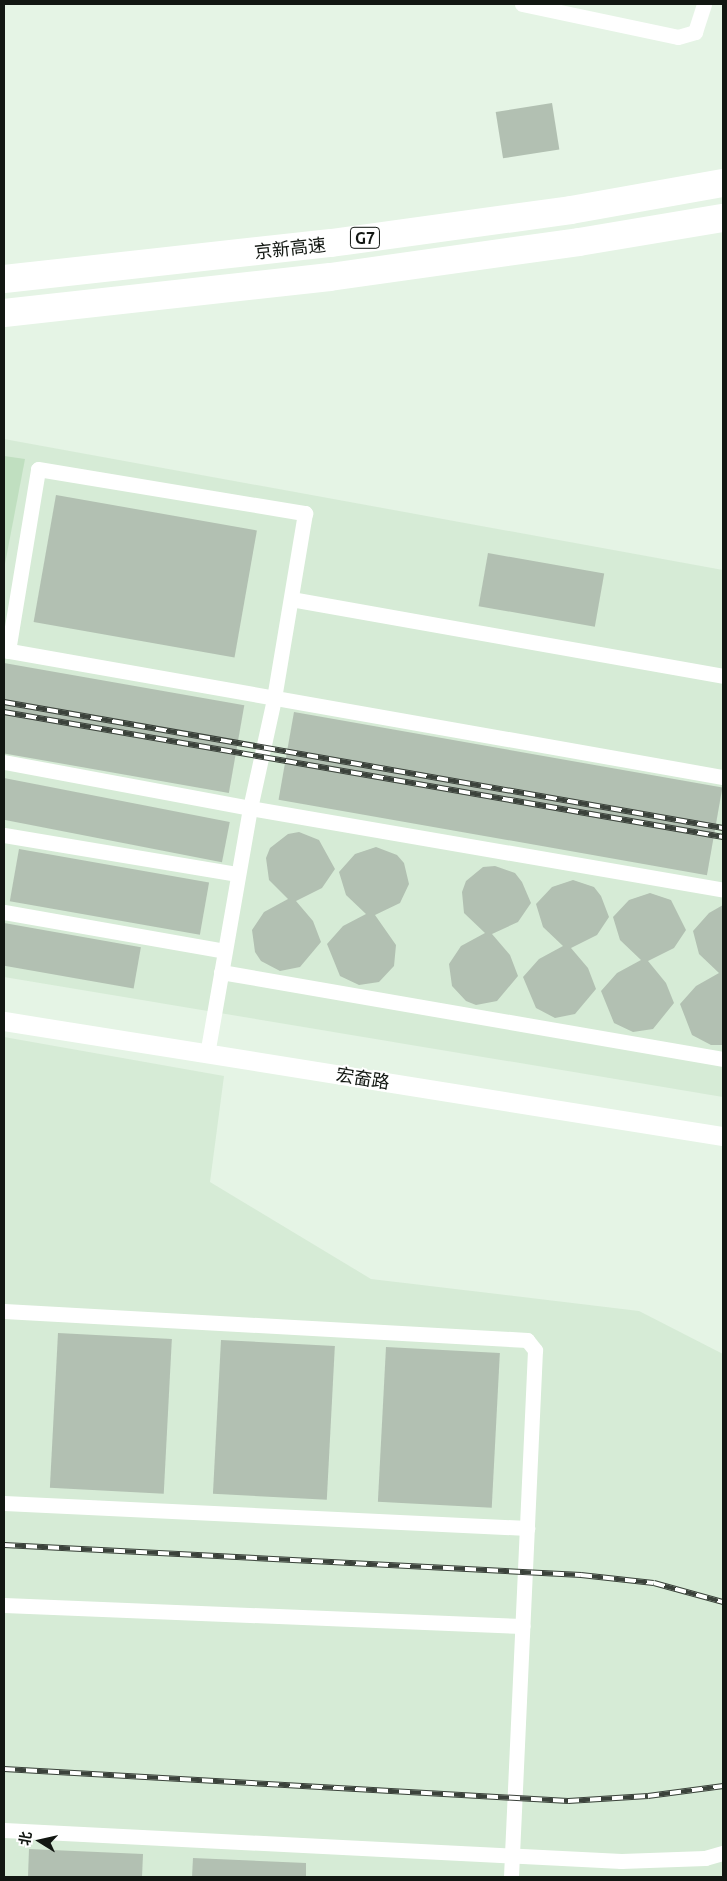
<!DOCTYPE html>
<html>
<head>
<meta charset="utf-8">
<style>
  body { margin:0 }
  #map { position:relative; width:727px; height:1881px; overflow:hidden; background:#e5f4e5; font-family:Ubuntu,"Noto Sans SC",sans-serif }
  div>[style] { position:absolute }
  .built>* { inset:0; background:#d6ebd6 }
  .green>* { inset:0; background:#c0dfc0 }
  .building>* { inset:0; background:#b2c0b2; transform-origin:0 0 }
  .minor>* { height:15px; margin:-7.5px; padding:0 7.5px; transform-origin:7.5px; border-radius:7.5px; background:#fff }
  .tertiary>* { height:19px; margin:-9.5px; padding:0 9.5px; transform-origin:9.5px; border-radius:9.5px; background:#fff }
  .motorway>* { height:28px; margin:-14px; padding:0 14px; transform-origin:14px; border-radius:14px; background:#fff }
  .rail>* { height:5.5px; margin-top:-2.75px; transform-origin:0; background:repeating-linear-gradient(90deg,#fff 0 11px,#3b423b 0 22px); box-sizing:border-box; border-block:1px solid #3b423b }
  span { translate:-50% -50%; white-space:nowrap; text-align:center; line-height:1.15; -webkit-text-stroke:4px #fff; paint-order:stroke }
  .shield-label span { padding:1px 4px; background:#fff; border:1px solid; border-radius:4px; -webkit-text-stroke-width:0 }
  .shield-label { font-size:16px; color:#121712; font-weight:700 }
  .street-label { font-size:18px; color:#121712 }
  .frame { position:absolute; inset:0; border:5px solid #121712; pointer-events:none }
  .north { position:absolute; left:15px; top:1816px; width:50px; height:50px; -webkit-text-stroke:4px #fff; paint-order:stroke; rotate:280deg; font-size:14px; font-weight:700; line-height:20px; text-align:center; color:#121712 }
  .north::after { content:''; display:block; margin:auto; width:18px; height:22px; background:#121712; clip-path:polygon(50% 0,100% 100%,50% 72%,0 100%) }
</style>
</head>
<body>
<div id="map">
  <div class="built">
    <i style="clip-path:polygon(4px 439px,723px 570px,723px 1097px,4px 977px)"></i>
    <i style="clip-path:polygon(4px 1037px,224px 1076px,210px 1182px,371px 1279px,639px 1311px,723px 1354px,723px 1877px,4px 1877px)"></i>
  </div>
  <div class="green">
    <i style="clip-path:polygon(4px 456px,25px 459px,4px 569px)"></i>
  </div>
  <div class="building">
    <i style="left:552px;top:103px;width:47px;height:57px;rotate:81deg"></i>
    <i style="left:56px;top:495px;width:204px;height:129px;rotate:10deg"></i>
    <i style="left:488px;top:553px;width:118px;height:54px;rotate:10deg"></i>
    <i style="left:4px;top:663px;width:244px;height:89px;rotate:10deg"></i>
    <i style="left:294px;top:712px;width:435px;height:89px;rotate:10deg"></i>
    <i style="left:4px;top:778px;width:230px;height:41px;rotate:11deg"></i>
    <i style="clip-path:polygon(299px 832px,319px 840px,335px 869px,322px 888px,296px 901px,313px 921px,321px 942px,300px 967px,280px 971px,261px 961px,255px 952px,252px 930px,264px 912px,288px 899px,269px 880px,266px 858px,270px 848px,288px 834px)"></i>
    <i style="clip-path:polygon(376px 847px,397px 855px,404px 863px,409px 884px,400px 903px,375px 915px,396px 945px,394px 966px,379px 982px,359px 985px,340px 976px,327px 944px,343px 926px,366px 914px,346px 895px,339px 872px,355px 854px)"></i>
    <i style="left:19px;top:849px;width:193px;height:53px;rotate:10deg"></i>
    <i style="clip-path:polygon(495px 866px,515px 873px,522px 882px,531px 903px,518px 922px,492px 934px,510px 955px,518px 976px,497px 1001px,476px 1005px,466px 1001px,452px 986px,449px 964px,461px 946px,485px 933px,464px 913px,462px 892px,466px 881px,483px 867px)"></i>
    <i style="clip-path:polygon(573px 880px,594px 887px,601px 896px,609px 917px,597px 935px,571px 948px,588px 968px,596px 989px,575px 1014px,555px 1018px,536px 1008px,523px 977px,539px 959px,563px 946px,543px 927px,536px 904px,552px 887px)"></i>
    <i style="clip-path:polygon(650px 893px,671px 900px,686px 930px,674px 948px,648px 961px,666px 983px,674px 1003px,653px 1029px,633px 1032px,614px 1023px,601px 991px,617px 973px,641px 960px,620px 940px,613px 917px,629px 900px)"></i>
    <i style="clip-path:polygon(723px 905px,723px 1045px,711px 1045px,692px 1035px,680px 1004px,696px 986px,719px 973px,699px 954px,693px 931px,709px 913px)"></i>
    <i style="left:4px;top:923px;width:139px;height:42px;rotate:10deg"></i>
    <i style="left:58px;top:1333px;width:114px;height:155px;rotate:3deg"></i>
    <i style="left:221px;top:1340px;width:114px;height:154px;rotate:3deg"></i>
    <i style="left:386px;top:1347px;width:114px;height:155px;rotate:3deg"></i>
    <i style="clip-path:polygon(29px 1849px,143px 1854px,142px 1877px,28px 1877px)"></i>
    <i style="clip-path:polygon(193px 1858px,306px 1863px,306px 1877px,192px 1877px)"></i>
  </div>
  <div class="minor">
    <i style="left:522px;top:4px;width:159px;rotate:11.9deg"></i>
    <i style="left:678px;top:37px;width:18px;rotate:-16deg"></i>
    <i style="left:695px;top:32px;width:29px;rotate:-72deg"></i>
    <i style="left:291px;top:599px;width:439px;rotate:10.1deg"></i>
    <i style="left:4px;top:650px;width:730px;rotate:10.02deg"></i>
    <i style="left:8px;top:651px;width:184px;rotate:-80.6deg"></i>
    <i style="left:38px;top:469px;width:271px;rotate:9.4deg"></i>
    <i style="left:305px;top:513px;width:189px;rotate:99.5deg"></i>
    <i style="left:274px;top:699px;width:112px;rotate:102.4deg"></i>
    <i style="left:250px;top:808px;width:250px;rotate:99.9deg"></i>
    <i style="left:4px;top:762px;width:250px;rotate:10.6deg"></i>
    <i style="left:250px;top:808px;width:480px;rotate:9.8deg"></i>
    <i style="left:4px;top:835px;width:237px;rotate:9.5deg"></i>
    <i style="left:4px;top:912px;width:224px;rotate:10deg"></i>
    <i style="left:221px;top:972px;width:509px;rotate:9.83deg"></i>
    <i style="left:4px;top:1311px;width:524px;rotate:3.17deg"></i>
    <i style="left:527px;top:1340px;width:13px;rotate:51deg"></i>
    <i style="left:535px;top:1350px;width:528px;rotate:92.61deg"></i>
    <i style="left:4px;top:1503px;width:524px;rotate:2.74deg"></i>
    <i style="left:4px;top:1605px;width:519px;rotate:2.32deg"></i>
    <i style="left:4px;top:1830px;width:618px;rotate:2.88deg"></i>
    <i style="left:621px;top:1861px;width:84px;rotate:-2deg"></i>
    <i style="left:705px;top:1858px;width:19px;rotate:-16deg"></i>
  </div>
  <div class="tertiary">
    <i style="left:4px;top:1021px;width:728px;rotate:9.09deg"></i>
  </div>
  <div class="motorway">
    <i style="left:4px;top:279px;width:329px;rotate:-6.3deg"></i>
    <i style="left:331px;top:243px;width:242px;rotate:-7.8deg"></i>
    <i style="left:571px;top:210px;width:154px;rotate:-10.1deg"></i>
    <i style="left:4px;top:313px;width:328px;rotate:-6.3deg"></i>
    <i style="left:330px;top:277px;width:251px;rotate:-8deg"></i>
    <i style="left:579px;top:242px;width:146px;rotate:-9.5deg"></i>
  </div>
  <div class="rail">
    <i style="left:4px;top:702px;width:730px;rotate:9.94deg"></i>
    <i style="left:4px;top:712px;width:730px;rotate:9.86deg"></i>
    <i style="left:4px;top:1545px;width:578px;rotate:2.98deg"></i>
    <i style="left:581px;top:1575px;width:73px;rotate:6.3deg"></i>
    <i style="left:654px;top:1583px;width:72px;rotate:15.4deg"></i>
    <i style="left:4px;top:1769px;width:565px;rotate:3.25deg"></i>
    <i style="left:568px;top:1801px;width:80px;rotate:-3.6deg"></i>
    <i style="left:648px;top:1796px;width:76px;rotate:-7.6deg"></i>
  </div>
  <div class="shield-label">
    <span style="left:365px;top:238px">G7</span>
  </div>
  <div class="street-label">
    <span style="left:290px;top:248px;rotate:-6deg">京新高速</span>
    <span style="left:363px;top:1078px;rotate:9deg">宏奤路</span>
  </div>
  <div class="frame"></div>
  <div class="north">北</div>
</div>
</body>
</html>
